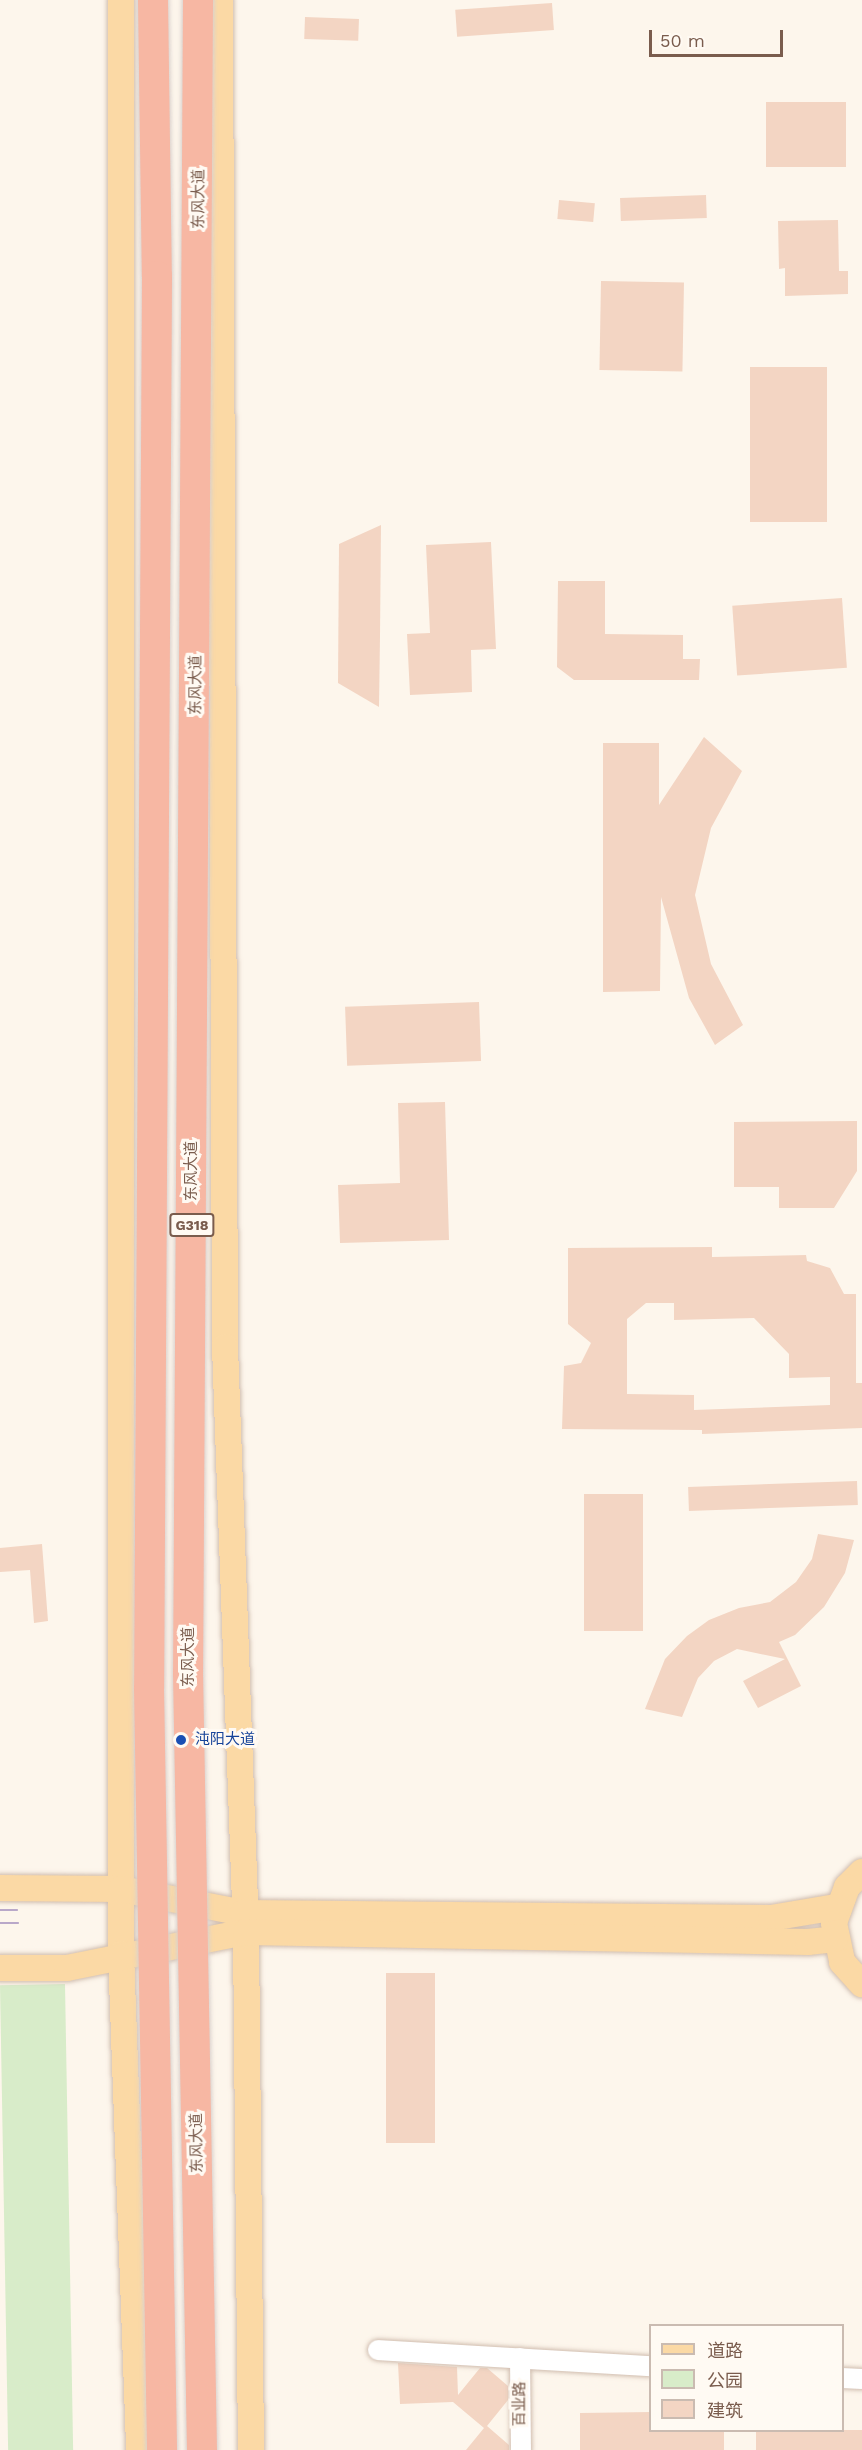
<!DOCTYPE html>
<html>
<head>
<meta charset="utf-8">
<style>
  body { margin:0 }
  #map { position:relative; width:862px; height:2450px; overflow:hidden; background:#fdf6ec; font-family:"Work Sans","Noto Sans SC",sans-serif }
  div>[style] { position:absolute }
  .green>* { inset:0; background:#d8ecc9; transform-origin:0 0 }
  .building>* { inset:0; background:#f3d5c3; transform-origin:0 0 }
  .roads { filter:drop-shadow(0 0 2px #d1beb0) drop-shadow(0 0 2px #d1beb0) }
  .minor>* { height:20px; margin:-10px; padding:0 10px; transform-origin:10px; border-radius:10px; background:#fff }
  .major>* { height:26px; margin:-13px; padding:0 13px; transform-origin:13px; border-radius:13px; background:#fbd9a5 }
  .tram>* { height:1.5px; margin:-0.75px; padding:0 0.75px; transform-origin:0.75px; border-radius:0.75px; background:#b9a8c9 }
  .bridges { filter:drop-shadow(0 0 2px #dad1cd) drop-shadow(0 0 2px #dad1cd) }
  .highway-bridge>* { height:30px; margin:-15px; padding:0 15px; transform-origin:15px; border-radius:15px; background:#f7b7a3 }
  .dots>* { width:16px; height:16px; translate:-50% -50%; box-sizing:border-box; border:3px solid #fffaf3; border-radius:50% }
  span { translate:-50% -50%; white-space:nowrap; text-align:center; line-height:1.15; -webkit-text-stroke:6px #fffaf3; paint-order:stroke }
  .shield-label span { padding:2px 4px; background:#fffaf3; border:2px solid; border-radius:4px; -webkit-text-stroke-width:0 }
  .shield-label { font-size:14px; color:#7a5c4d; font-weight:700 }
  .street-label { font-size:15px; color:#7a5c4d }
  .transit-label { font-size:15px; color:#164399 }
  .left { translate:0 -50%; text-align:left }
  .legend { position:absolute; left:649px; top:2324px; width:195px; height:108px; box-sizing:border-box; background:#fffaf3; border:2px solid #cabbb1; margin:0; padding:8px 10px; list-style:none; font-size:18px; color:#7a5c4d }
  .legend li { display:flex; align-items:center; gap:12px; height:30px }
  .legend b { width:30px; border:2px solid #cabbb1 }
  .scale { position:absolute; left:649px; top:30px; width:134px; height:27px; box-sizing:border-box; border:3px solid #7a5c4d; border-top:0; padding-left:8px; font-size:18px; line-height:21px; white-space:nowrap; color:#7a5c4d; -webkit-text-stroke:4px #fffaf3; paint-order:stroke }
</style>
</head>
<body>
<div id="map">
  <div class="green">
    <i style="left:65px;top:1984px;width:466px;height:65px;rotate:89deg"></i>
  </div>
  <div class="building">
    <i style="left:552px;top:3px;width:27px;height:97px;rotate:86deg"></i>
    <i style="left:305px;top:17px;width:54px;height:22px;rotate:2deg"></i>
    <i style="left:846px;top:102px;width:65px;height:80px;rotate:90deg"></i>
    <i style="left:706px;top:195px;width:23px;height:86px;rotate:88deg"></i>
    <i style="left:559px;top:200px;width:36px;height:19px;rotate:5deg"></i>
    <i style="clip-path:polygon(838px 220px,839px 271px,848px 271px,848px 294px,785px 296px,785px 268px,779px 269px,778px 221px)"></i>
    <i style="left:601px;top:281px;width:83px;height:89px;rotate:1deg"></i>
    <i style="left:827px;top:367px;width:155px;height:77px;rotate:90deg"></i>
    <i style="clip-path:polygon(381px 525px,380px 636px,379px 707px,338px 683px,339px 544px)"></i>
    <i style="clip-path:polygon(491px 542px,496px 649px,471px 650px,472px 692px,410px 695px,407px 634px,430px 633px,426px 545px)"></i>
    <i style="clip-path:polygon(558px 581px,605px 581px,605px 634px,683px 635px,683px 659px,700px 659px,699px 680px,574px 680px,557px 667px)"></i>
    <i style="left:842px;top:598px;width:70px;height:110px;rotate:86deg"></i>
    <i style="clip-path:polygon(704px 737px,742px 771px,711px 828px,695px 895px,711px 964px,743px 1025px,715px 1045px,689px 998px,661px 897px,660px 991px,603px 992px,603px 743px,659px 743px,659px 805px)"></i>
    <i style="left:479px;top:1002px;width:59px;height:134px;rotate:88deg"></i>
    <i style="clip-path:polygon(445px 1102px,449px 1240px,340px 1243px,338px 1185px,400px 1183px,398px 1103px)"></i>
    <i style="clip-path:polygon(857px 1121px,857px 1171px,834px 1208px,779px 1208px,779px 1187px,734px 1187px,734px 1122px)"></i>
    <i style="clip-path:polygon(evenodd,712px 1247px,712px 1257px,806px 1255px,807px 1261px,830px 1268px,844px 1294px,856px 1294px,856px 1383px,862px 1383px,862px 1428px,702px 1434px,702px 1430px,562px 1429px,564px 1366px,581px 1363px,591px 1343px,568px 1324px,568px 1248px,712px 1247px,646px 1303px,674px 1303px,674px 1320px,754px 1318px,789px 1354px,789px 1378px,830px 1377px,830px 1405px,694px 1410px,694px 1395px,627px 1394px,627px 1319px,646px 1303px)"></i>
    <i style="left:857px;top:1481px;width:24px;height:169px;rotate:88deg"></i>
    <i style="left:643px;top:1494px;width:137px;height:59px;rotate:90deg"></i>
    <i style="clip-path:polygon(818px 1534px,854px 1540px,845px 1573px,824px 1607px,795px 1635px,779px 1642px,801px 1686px,758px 1708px,743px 1681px,785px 1659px,737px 1649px,714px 1661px,698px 1678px,682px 1717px,645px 1709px,665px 1659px,687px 1636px,709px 1620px,739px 1608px,770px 1602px,796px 1582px,812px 1559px)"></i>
    <i style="clip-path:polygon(42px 1544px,48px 1621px,34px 1623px,30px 1570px,0 1572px,0 1548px)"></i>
    <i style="left:386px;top:1973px;width:49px;height:170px"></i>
    <i style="clip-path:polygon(398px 2363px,457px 2367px,458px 2395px,480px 2368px,487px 2368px,508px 2386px,508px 2400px,487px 2426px,509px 2445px,509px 2450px,466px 2450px,484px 2428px,453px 2402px,400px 2404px)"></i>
    <i style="clip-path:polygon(651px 2412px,651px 2430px,724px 2430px,724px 2450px,580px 2450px,580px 2413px)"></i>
    <i style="left:756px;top:2430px;width:106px;height:20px"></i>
  </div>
  <div class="roads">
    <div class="minor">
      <i style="left:378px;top:2350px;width:272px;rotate:3.4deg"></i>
      <i style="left:520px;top:2358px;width:92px;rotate:89.4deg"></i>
      <i style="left:842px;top:2378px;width:20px;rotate:3deg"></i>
    </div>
    <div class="major">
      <i style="left:121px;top:0;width:1954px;rotate:90deg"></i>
      <i style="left:121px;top:1954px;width:496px;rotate:87.9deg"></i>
      <i style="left:220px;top:0;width:1347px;rotate:89.79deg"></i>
      <i style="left:225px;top:1347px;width:585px;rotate:87.94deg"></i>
      <i style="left:246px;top:1932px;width:518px;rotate:89.45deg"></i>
      <i style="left:862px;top:1872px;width:21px;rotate:135deg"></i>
      <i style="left:847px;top:1887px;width:38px;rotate:110deg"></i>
      <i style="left:834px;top:1923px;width:40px;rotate:78deg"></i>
      <i style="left:842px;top:1962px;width:30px;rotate:48deg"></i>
      <i style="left:0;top:1888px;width:121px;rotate:0.5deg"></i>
      <i style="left:121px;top:1889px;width:124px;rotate:11.1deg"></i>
      <i style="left:243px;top:1913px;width:528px;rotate:0.54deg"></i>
      <i style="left:771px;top:1918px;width:67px;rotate:-9.5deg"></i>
      <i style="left:0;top:1968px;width:67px"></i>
      <i style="left:67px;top:1968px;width:183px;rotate:-11.4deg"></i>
      <i style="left:246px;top:1932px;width:562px;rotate:1.02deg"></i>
      <i style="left:808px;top:1942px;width:27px;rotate:-6deg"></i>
    </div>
  </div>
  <div class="tram">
    <i style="left:0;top:1910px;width:17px"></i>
    <i style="left:0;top:1923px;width:18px"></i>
  </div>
  <div class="bridges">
    <div class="highway-bridge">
      <i style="left:153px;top:0;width:276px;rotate:89.2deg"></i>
      <i style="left:157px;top:276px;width:1412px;rotate:90.32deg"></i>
      <i style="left:149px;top:1688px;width:762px;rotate:89.02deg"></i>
      <i style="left:198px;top:0;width:1672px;rotate:90.34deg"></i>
      <i style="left:188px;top:1672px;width:778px;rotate:88.97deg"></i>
    </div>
  </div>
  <div class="dots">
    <i style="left:181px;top:1740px;background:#1a4fb4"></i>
  </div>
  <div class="shield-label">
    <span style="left:192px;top:1225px">G318</span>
  </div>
  <div class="street-label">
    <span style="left:199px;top:199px;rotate:-90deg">东风大道</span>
    <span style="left:196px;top:685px;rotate:-90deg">东风大道</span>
    <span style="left:192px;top:1171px;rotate:-90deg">东风大道</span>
    <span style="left:189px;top:1657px;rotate:-90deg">东风大道</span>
    <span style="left:197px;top:2143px;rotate:-91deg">东风大道</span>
    <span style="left:520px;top:2404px;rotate:-90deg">百业路</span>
  </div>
  <div class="transit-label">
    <span class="left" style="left:195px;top:1740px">沌阳大道</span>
  </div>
  <ul class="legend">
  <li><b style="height:8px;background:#fbd9a5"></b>道路</li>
  <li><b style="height:16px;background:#d8ecc9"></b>公园</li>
  <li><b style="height:16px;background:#f3d5c3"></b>建筑</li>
  </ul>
  <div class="scale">50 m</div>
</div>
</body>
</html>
